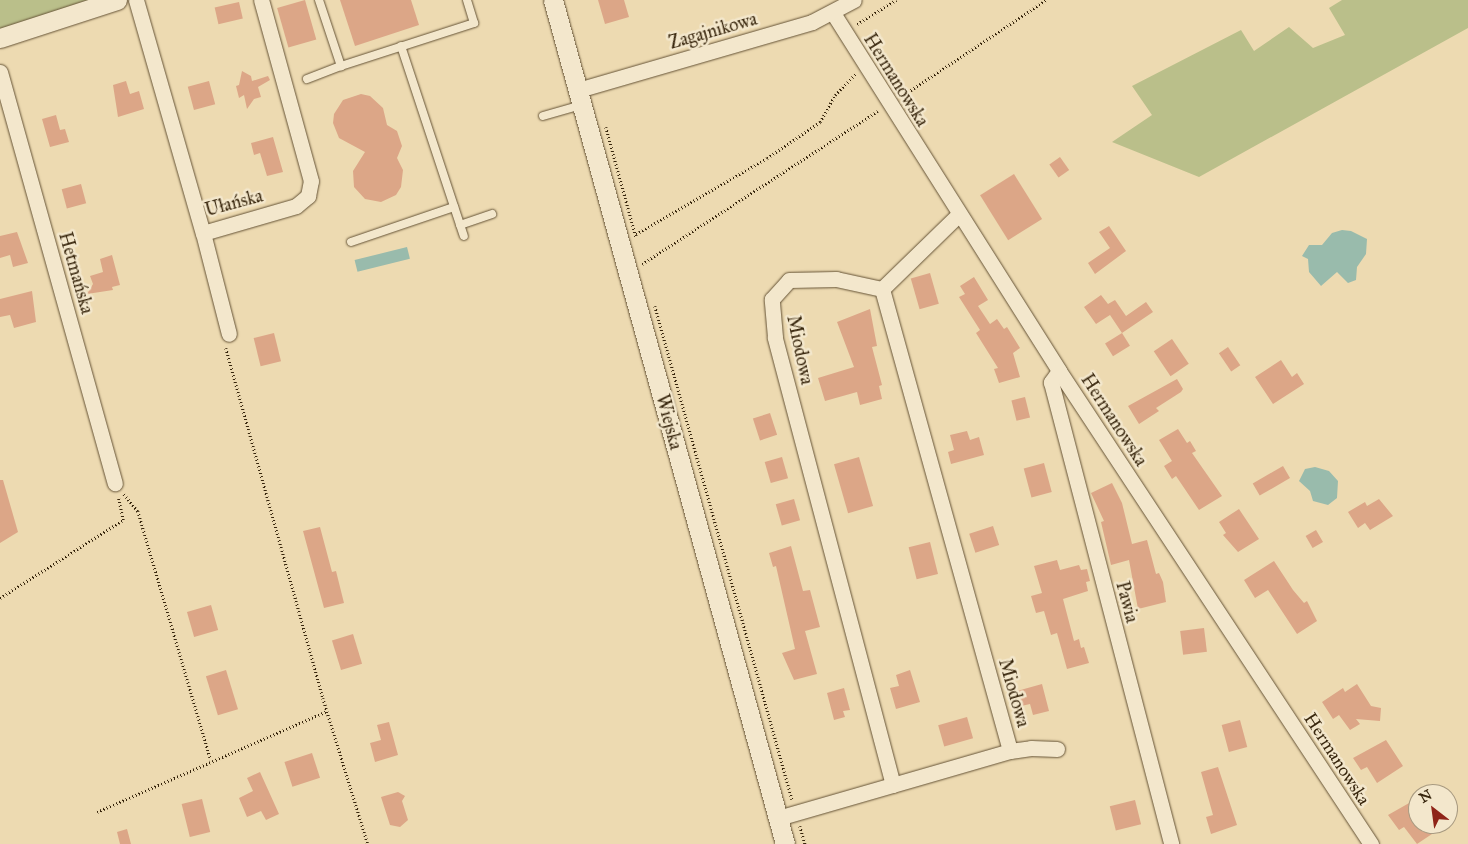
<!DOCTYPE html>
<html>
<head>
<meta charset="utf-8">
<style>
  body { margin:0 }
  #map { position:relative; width:1468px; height:844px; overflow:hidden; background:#eddab1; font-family:"IM FELL Great Primer",serif }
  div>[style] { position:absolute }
  .green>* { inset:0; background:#babf8a }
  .water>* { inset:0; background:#99bbac; transform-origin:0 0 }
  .building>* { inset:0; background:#dca687; transform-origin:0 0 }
  .path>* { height:2.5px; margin-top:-1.25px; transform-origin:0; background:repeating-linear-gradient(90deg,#38260d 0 1px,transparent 0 3.5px) }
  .roads { filter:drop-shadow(0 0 1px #655336) drop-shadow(0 0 1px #655336) }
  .service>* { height:8px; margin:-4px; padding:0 4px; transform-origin:4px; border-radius:4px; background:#f3e7cc }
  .minor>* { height:15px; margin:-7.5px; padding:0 7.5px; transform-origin:7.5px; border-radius:7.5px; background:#f3e7cc }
  .tertiary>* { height:19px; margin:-9.5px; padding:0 9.5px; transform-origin:9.5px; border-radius:9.5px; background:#f3e7cc }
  span { translate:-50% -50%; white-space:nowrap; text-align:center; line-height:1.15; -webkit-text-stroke:5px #f3e7cc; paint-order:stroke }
  .street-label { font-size:18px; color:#38260d }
  .north { position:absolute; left:1408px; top:784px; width:50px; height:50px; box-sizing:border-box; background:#f3e7cc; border:1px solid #a89a80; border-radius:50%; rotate:330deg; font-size:14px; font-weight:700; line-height:20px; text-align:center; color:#38260d }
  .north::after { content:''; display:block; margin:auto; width:18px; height:22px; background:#8f2418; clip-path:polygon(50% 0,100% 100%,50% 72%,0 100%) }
</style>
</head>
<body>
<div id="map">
  <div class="green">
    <i style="clip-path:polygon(0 0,90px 0,0 29px)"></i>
    <i style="clip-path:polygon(1342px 0,1468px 0,1468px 28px,1199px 177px,1112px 142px,1152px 115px,1132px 86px,1241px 30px,1254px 51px,1289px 27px,1313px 48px,1345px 35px,1329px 8px)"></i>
  </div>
  <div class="water">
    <i style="clip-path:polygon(1342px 230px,1351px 231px,1367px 239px,1366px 254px,1357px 267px,1356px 280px,1348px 283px,1337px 272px,1321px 286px,1309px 272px,1308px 259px,1302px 256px,1309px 245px,1322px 245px,1332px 233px)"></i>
    <i style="left:407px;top:247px;width:12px;height:54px;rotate:76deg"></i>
    <i style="clip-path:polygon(1315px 467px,1329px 471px,1338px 481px,1337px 498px,1328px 505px,1313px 501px,1310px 491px,1299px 481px,1305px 469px)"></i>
  </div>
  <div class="building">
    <i style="left:305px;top:0;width:41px;height:29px;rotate:74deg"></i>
    <i style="clip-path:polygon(340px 0,411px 0,419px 25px,355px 46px)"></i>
    <i style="clip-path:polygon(598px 0,624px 0,629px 17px,605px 24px)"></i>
    <i style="left:239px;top:2px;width:17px;height:25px;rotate:77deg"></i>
    <i style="clip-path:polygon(242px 71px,251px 76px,252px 81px,268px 76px,270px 80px,258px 87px,261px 97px,254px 99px,247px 109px,244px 95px,239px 98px,236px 86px,239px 85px)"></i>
    <i style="clip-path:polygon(126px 81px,130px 94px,139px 91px,144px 109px,118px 117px,113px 85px)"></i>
    <i style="left:209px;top:81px;width:24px;height:22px;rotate:75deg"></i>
    <i style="clip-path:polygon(361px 94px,370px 96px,383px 108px,387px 125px,397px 131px,402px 146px,397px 158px,403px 170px,401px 187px,396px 195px,381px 202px,365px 199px,354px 187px,353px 171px,365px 152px,339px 138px,333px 123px,334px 114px,343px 100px)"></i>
    <i style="clip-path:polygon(56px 115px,60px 130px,65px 129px,69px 142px,50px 147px,42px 119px)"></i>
    <i style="clip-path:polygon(273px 137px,283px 172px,267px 176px,260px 153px,254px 155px,251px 143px)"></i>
    <i style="left:1060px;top:157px;width:16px;height:13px;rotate:55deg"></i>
    <i style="left:1014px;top:174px;width:53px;height:40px;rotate:58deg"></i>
    <i style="left:81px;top:184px;width:20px;height:20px;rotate:75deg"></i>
    <i style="clip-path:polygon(1109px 226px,1126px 251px,1095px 274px,1088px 263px,1110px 248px,1099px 232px)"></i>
    <i style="clip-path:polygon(17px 232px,28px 263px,13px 267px,10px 255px,0 258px,0 236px)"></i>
    <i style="clip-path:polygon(112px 255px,120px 285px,112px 287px,113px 290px,87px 294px,93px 284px,90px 276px,103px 272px,100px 259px)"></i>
    <i style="left:930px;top:273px;width:32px;height:20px;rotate:74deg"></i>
    <i style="clip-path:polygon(974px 277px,988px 300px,978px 306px,990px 324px,997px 319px,1004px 329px,1007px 327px,1020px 348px,1013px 353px,1020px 377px,999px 383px,994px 369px,998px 368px,976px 333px,980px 330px,959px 297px,965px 294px,960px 286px)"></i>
    <i style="clip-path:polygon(32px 291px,36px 322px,14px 328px,10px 315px,0 317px,0 299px)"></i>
    <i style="clip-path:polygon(1101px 295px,1108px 304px,1115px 300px,1126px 316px,1146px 302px,1153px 312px,1122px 333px,1110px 315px,1096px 324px,1084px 307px)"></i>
    <i style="clip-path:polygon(870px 309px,877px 346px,872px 347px,882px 385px,879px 386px,882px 399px,860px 405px,857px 392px,825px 401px,818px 378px,854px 367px,837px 322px)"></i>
    <i style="left:274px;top:333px;width:29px;height:21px;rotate:76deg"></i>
    <i style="left:1122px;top:333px;width:15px;height:20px;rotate:58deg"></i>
    <i style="left:1172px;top:339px;width:30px;height:22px;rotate:56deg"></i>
    <i style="left:1228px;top:347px;width:22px;height:11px;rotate:56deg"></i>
    <i style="clip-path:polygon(1281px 360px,1292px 377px,1297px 373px,1304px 384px,1273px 404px,1255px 377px)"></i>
    <i style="clip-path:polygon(1177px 379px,1183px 389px,1181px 392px,1156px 408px,1159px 411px,1139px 424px,1128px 406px)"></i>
    <i style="left:1025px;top:397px;width:21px;height:14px;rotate:76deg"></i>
    <i style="left:770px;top:413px;width:23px;height:18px;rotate:72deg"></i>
    <i style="clip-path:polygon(1178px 429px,1187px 443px,1190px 441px,1196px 451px,1192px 453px,1222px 496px,1199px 510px,1176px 476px,1172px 479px,1164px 466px,1172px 461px,1159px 440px)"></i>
    <i style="clip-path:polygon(967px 431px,970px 440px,979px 437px,984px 455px,951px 464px,948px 452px,954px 450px,950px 435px)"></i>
    <i style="left:782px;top:457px;width:22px;height:18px;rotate:74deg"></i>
    <i style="left:859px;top:457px;width:51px;height:26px;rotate:74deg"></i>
    <i style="left:1044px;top:463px;width:30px;height:21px;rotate:75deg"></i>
    <i style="left:1283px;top:466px;width:14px;height:35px;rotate:60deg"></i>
    <i style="clip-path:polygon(0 480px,3px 480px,18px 532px,0 543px)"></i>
    <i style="clip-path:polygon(1112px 483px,1122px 503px,1132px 544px,1147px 540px,1156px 574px,1159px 573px,1163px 582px,1166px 602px,1138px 609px,1129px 560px,1111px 565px,1101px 522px,1104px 521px,1091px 493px)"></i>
    <i style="left:794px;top:499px;width:22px;height:19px;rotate:74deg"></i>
    <i style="clip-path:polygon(1379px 499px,1393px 516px,1370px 530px,1365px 523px,1358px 528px,1348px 512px,1365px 502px,1367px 506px)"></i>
    <i style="clip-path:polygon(1239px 509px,1259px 539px,1238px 552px,1223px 535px,1226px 533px,1219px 522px)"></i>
    <i style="left:993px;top:526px;width:20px;height:25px;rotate:72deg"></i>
    <i style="clip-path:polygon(320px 527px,332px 572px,336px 571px,344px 603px,324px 608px,303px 531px)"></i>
    <i style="left:1316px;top:530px;width:14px;height:12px;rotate:60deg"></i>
    <i style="left:930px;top:542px;width:33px;height:22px;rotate:76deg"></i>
    <i style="clip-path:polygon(791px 546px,803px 591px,810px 590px,820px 627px,805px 631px,817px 674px,794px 680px,782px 653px,795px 649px,776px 566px,773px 567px,769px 553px)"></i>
    <i style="clip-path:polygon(1057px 560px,1060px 570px,1079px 565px,1081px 570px,1087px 569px,1090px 581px,1086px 582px,1088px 591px,1063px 599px,1074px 641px,1079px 639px,1081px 648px,1084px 647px,1089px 663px,1067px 669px,1057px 633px,1051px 635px,1044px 611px,1036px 613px,1031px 596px,1042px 593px,1034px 566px)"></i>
    <i style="clip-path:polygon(1274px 561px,1293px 590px,1304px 603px,1307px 601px,1317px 621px,1297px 634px,1268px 590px,1255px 598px,1244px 580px)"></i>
    <i style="left:211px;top:605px;width:26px;height:25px;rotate:74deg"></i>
    <i style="left:1204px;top:628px;width:24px;height:24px;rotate:83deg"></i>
    <i style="left:353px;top:634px;width:31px;height:22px;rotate:73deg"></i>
    <i style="left:226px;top:670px;width:41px;height:21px;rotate:73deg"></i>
    <i style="clip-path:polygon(910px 670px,920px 702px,896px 709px,890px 688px,899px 686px,896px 675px)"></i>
    <i style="clip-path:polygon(1042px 684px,1049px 711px,1033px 715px,1030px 704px,1017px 707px,1013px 692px)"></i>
    <i style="clip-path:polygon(1357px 684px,1371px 706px,1381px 708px,1380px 721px,1356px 719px,1360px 724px,1350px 730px,1339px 715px,1333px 719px,1322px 702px,1343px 688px,1345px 692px)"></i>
    <i style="clip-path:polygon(844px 688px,850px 710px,843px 711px,845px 717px,834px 720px,827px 693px)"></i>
    <i style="left:967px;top:717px;width:22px;height:30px;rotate:74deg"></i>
    <i style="left:1240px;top:720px;width:28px;height:19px;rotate:75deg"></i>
    <i style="clip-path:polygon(389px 722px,398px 755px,375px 762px,370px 743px,381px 740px,377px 725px)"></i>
    <i style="clip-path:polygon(1386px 740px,1403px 766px,1377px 783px,1367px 767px,1361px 770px,1353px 758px)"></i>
    <i style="left:312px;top:753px;width:26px;height:29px;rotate:72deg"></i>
    <i style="clip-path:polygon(1218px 767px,1237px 825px,1211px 834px,1206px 817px,1213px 815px,1201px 772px)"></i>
    <i style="clip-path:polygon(260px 772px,279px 814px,266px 820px,261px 811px,247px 817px,239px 798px,253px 791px,247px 778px)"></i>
    <i style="clip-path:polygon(398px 792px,405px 796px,402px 801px,408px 820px,400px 827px,390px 825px,381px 797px)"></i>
    <i style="clip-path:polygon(1418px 798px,1418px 824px,1447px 824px,1417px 844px,1404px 827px,1399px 830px,1388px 815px)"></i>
    <i style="left:202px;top:799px;width:34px;height:21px;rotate:76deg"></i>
    <i style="left:1135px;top:800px;width:25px;height:26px;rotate:76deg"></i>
    <i style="clip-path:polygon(127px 829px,131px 844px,120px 844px,117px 832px)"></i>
  </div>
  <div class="path">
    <i style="left:857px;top:24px;width:46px;rotate:-31.6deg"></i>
    <i style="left:902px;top:96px;width:173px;rotate:-33.7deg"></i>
    <i style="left:606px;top:127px;width:114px;rotate:74.7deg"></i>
    <i style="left:636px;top:234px;width:151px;rotate:-30.1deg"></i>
    <i style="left:767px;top:158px;width:64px;rotate:-34.2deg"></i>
    <i style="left:820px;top:122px;width:31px;rotate:-61deg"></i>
    <i style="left:835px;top:95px;width:30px;rotate:-46deg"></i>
    <i style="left:642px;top:264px;width:281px;rotate:-33deg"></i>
    <i style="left:655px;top:306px;width:512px;rotate:74.47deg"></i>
    <i style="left:226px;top:348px;width:363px;rotate:74.5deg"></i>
    <i style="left:323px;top:698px;width:153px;rotate:72.9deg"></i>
    <i style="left:124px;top:494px;width:22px;rotate:51deg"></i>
    <i style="left:138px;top:511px;width:259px;rotate:73.7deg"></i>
    <i style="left:0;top:598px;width:146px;rotate:-32.4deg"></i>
    <i style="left:123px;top:520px;width:24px;rotate:-102deg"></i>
    <i style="left:97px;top:812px;width:251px;rotate:-23.7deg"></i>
    <i style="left:800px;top:826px;width:19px;rotate:74deg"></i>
  </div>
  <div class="roads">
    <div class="service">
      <i style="left:319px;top:0;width:70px;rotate:71.6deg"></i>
      <i style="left:341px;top:66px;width:140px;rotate:-17.9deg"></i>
      <i style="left:474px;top:23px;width:24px;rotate:-107deg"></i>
      <i style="left:401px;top:46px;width:200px;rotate:71.7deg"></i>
      <i style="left:307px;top:79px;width:36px;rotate:-21deg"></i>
      <i style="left:543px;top:116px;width:40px;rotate:-16deg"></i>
      <i style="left:460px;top:225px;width:34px;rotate:-19deg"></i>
      <i style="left:351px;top:242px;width:109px;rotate:-18.8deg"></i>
    </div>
    <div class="minor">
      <i style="left:136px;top:0;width:242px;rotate:74deg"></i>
      <i style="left:203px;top:233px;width:97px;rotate:-16.2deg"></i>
      <i style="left:296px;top:206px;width:16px;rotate:-40deg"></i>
      <i style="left:308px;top:196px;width:15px;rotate:-79deg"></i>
      <i style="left:311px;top:181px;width:188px;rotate:-105.4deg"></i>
      <i style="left:833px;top:13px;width:423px;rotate:57.7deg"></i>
      <i style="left:1059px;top:371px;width:567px;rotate:56.59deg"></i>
      <i style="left:0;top:72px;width:427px;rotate:74.4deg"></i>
      <i style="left:578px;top:90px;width:244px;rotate:-16.2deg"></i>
      <i style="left:812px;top:22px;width:47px;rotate:-27.6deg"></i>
      <i style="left:203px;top:233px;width:104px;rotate:75.6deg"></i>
      <i style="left:882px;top:289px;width:107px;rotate:-44.2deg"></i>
      <i style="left:1059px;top:371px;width:14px;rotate:126deg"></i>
      <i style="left:1051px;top:382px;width:477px;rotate:75.4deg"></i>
      <i style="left:893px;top:785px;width:463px;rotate:-104.8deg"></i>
      <i style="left:775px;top:337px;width:38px;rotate:-95deg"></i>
      <i style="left:772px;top:299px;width:25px;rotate:-48deg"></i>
      <i style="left:789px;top:280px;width:47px;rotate:-1.2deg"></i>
      <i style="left:836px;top:279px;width:47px;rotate:12.3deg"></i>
      <i style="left:882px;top:289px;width:479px;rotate:74.5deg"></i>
      <i style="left:778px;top:818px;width:241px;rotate:-16.1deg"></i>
      <i style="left:1010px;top:751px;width:21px;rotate:-8deg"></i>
      <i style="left:1031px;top:748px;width:26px;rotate:2deg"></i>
    </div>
    <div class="tertiary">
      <i style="left:553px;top:0;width:875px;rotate:74.63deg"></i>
      <i style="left:0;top:38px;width:123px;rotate:-18deg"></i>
    </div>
  </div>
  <div class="street-label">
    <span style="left:713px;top:31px;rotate:-16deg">Zagajnikowa</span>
    <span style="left:896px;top:80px;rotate:58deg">Hermanowska</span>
    <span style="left:234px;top:203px;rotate:-15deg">Ułańska</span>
    <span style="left:76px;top:273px;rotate:74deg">Hetmańska</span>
    <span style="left:800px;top:350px;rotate:78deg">Miodowa</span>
    <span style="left:1114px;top:420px;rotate:57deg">Hermanowska</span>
    <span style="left:669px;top:422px;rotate:75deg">Wiejska</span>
    <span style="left:1127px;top:602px;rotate:75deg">Pawia</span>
    <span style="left:1014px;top:693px;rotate:74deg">Miodowa</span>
    <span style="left:1337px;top:759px;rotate:57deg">Hermanowska</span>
  </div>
  <div class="north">N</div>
</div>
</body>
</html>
